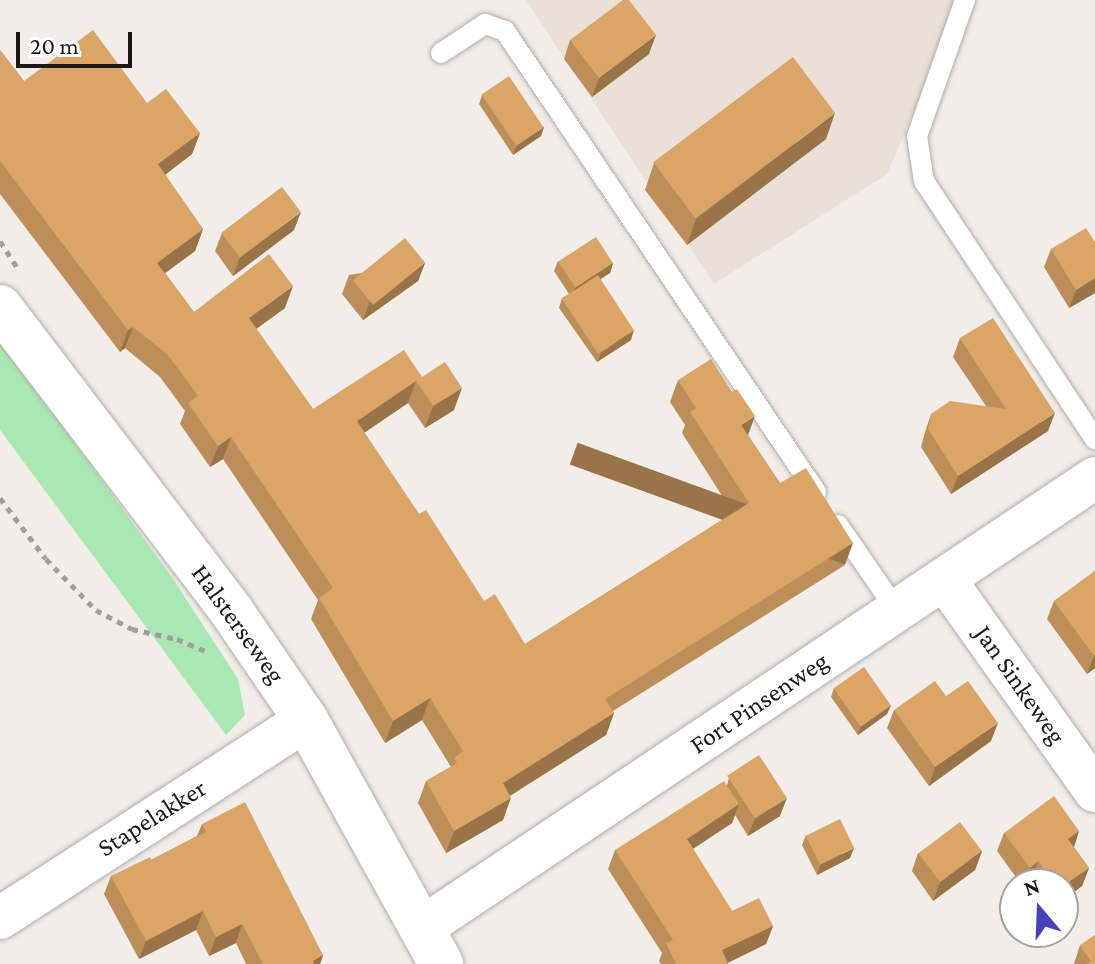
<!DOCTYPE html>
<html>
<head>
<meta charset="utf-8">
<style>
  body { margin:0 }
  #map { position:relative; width:1095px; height:964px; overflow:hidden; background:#f2ede9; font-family:"Crimson Pro",serif }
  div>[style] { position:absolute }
  .built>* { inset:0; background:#eae0d6 }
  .green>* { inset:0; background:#aae8b3 }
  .path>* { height:5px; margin-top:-2.5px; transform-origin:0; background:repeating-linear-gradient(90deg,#a29e9b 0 6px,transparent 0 12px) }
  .roads { filter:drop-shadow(0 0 2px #b2aea9) drop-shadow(0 0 2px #b2aea9) }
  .lane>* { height:20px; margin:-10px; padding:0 10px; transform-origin:10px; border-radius:10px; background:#fff }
  .street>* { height:42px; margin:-21px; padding:0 21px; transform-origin:21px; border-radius:21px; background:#fff }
  .secondary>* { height:44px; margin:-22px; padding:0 22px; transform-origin:22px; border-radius:22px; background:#fff }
  .wall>* { inset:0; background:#bc8e59 }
  .shaded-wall>* { inset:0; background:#997449; transform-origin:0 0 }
  .building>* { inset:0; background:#dba568; transform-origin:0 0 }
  span { translate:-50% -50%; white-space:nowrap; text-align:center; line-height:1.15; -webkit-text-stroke:7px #fff; paint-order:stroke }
  .street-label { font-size:26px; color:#1b1918 }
  .north { position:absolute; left:999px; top:868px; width:80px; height:80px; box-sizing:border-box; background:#fff; border:2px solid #a4a3a3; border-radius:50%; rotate:341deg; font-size:22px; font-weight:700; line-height:32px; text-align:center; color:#1b1918 }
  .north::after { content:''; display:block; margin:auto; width:28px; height:36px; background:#4543b9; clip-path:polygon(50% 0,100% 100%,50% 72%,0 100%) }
  .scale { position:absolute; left:16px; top:32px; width:116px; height:36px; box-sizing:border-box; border:4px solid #1b1918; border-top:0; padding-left:10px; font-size:24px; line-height:28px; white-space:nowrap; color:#1b1918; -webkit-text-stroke:6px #fff; paint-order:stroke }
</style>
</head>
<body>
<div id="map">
  <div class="built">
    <i style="clip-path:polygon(526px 0,961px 0,887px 174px,714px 284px)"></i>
  </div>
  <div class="green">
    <i style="clip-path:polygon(0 339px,173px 579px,238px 679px,245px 715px,226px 735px,0 430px)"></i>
  </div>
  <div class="path">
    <i style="left:0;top:241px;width:35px;rotate:57deg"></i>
    <i style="left:0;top:498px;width:76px;rotate:53deg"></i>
    <i style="left:46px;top:559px;width:71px;rotate:45.6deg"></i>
    <i style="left:96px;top:610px;width:41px;rotate:27.8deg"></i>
    <i style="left:132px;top:629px;width:46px;rotate:12.5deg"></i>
    <i style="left:177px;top:639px;width:33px;rotate:23deg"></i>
  </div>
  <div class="roads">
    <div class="lane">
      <i style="left:965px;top:0;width:144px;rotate:109.4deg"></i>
      <i style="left:917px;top:136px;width:46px;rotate:81.2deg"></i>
      <i style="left:924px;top:181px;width:310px;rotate:56.5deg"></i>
      <i style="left:441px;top:53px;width:53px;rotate:-33.4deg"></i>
      <i style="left:485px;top:24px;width:21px;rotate:19deg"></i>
      <i style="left:505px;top:31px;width:556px;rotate:56deg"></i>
      <i style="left:838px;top:525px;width:104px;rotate:55.5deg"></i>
    </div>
    <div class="street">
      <i style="left:945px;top:580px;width:259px;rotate:54.6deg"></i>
      <i style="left:0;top:918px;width:364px;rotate:-32.9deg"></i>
      <i style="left:423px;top:927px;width:808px;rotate:-33.75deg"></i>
    </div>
    <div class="secondary">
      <i style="left:0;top:307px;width:383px;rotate:52.7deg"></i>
      <i style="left:232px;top:612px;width:131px;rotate:55.6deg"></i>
      <i style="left:306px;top:720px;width:279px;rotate:61deg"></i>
    </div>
  </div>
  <div class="wall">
    <i style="clip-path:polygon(570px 40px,649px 54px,592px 97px,564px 59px)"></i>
    <i style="clip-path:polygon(0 50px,24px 81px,147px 103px,200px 133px,192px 154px,165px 175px,203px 229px,195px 251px,165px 273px,194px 312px,285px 308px,256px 329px,313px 409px,422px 377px,454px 410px,425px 428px,408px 403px,364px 433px,419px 514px,484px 601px,525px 644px,733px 513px,682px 433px,685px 425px,670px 402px,678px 380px,748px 435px,780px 483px,845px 565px,613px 711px,614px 713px,606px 735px,510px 796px,503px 820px,446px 853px,418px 803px,426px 781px,451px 767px,422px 720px,385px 743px,311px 619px,318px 600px,223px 459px,210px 467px,180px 424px,185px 411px,160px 377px,125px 348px,120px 352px,0 194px)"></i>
    <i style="clip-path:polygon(482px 95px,544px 127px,541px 136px,513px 155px,479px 104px)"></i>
    <i style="clip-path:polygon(826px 139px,687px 245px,645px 190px,654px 163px)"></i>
    <i style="clip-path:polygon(294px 230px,233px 276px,215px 251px,222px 233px)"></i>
    <i style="clip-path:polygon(1095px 242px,1095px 293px,1069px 308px,1044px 267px,1051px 249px)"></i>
    <i style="clip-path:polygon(558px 261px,613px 263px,610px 273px,600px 279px,631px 340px,597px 362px,559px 308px,562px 298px,569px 294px,554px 271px)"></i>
    <i style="clip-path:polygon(425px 263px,418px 281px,363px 320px,342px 294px,349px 275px)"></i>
    <i style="clip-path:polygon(960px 338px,1048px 431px,951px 494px,921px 447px,925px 432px,931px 414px,986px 406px,953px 357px)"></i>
    <i style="clip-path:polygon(1095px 571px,1095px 668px,1087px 674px,1047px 619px,1054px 601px)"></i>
    <i style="clip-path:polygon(834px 688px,891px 705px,887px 714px,858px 735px,831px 697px)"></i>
    <i style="clip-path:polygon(946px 696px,991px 741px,929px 786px,887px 728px,894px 710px)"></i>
    <i style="clip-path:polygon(729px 778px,780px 816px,748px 836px,735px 815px,732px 823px,693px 849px,732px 911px,773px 926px,766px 944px,728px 963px,728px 964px,661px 964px,659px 961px,662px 953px,608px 869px,615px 850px,727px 785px)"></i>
    <i style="clip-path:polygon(202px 824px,323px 955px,320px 964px,246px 964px,236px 943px,209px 956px,196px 930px,139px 959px,104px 894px,111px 876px,151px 860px,197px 836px)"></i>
    <i style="clip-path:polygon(1079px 831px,1074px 847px,1089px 868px,1082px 886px,1063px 900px,1063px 884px,1035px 884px,1032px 880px,1026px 884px,1021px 884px,997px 851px,1004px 833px)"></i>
    <i style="clip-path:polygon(806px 835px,850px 858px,817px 875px,802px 845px)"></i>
    <i style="clip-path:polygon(982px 851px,975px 870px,933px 901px,912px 871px,918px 853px)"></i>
    <i style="clip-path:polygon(1080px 945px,1095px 964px,1074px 964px)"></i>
  </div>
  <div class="shaded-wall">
    <i style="clip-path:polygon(656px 35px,649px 54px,592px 97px,599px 78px)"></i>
    <i style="clip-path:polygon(835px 113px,826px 139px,687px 245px,696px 219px)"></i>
    <i style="clip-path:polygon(544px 127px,541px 136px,513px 155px,517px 145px)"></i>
    <i style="clip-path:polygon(200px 133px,192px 154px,150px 186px,158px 164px)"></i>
    <i style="clip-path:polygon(301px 212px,294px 230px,233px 276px,240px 257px)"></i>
    <i style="clip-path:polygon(203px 229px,195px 251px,149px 285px,157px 263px)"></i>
    <i style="clip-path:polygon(425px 263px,418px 281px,363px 320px,370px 301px)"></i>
    <i style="clip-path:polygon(613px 263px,610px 273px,572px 298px,575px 288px)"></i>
    <i style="clip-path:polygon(1095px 278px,1095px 293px,1069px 308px,1076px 290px)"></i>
    <i style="clip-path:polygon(293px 286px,285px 308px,241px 340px,249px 318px)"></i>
    <i style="clip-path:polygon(133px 327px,125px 348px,120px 352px,128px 330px)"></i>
    <i style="clip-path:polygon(634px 330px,631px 340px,597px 362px,601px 353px)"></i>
    <i style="clip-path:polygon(416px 381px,408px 403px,349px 443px,357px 421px)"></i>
    <i style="clip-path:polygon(462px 388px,454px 410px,425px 428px,433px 406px)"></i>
    <i style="clip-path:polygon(1055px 413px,1048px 431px,951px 494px,958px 476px)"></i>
    <i style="clip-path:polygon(755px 416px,747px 438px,741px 425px)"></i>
    <i style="clip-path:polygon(231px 437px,223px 459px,210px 467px,218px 446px)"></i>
    <i style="left:853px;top:543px;width:23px;height:293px;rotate:110deg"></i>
    <i style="clip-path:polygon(1095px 654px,1095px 668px,1087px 674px,1094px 656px)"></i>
    <i style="clip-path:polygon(430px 698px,422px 720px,385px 743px,393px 721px)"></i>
    <i style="clip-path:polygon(891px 705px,887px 714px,858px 735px,861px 726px)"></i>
    <i style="clip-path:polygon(614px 713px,606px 735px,495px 805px,503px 783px)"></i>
    <i style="clip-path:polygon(998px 723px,991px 741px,929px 786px,935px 767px)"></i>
    <i style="clip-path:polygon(511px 798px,503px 820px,446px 853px,454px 831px)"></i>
    <i style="clip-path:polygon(787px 798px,780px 816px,748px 836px,755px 818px)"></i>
    <i style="clip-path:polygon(739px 804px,732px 823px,680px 857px,687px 839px)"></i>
    <i style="clip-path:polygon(1079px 831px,1073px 850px,1068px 839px)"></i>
    <i style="clip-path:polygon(854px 848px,850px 858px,817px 875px,820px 865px)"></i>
    <i style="clip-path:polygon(982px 851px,975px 870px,933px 901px,940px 882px)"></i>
    <i style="clip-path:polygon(1038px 861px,1032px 880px,1026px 884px,1024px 884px,1030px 868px)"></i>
    <i style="clip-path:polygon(1089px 868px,1082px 886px,1063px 900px,1063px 886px)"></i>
    <i style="clip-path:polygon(203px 911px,196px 930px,139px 959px,146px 941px)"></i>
    <i style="clip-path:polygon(242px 924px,236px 943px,209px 956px,216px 937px)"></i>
    <i style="clip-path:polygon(773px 926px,766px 944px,725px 964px,722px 950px)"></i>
    <i style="clip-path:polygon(323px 955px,320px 964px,312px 964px,313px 961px)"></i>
  </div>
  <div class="building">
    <i style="clip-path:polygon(623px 0,629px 0,656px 35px,599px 78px,570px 40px)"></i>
    <i style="clip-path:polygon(93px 30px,147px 103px,166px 89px,200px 133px,158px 164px,203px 229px,157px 263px,194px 312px,269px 254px,293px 286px,249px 318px,313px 409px,404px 350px,422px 377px,445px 362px,462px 388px,433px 406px,416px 381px,357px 421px,419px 514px,426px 510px,484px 601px,495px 594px,525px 644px,749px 503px,690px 412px,696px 408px,678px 380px,711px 359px,732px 392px,737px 389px,755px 416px,741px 425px,780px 483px,806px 468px,853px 543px,605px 699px,614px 713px,503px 783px,511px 798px,454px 831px,426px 781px,457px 763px,454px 758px,463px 751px,430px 698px,393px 721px,319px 598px,333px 588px,231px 437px,218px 446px,188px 403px,198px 396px,168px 355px,133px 327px,128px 330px,0 161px,0 50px,24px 81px)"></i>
    <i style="left:793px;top:57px;width:70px;height:175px;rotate:53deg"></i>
    <i style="left:509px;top:76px;width:62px;height:33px;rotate:56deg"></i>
    <i style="left:282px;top:187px;width:31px;height:76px;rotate:53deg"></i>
    <i style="clip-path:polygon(1086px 228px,1095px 242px,1095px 278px,1076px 290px,1051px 249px)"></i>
    <i style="left:596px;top:237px;width:31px;height:45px;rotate:57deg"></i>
    <i style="left:405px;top:238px;width:32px;height:67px;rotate:51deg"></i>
    <i style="left:598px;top:275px;width:66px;height:43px;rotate:57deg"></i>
    <i style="clip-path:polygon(993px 318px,1055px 413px,958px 476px,928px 429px,931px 414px,950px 401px,1006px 409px,960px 338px)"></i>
    <i style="clip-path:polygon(1095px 571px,1095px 654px,1094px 656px,1054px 601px)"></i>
    <i style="left:864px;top:667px;width:47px;height:37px;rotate:55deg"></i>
    <i style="clip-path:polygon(935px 681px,946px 696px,968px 681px,998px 723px,935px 767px,894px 710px)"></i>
    <i style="left:759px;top:755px;width:51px;height:38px;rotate:57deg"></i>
    <i style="clip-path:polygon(724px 781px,739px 804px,687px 839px,732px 911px,759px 898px,773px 926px,722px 950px,728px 964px,676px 964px,666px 943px,673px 940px,615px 850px)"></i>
    <i style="clip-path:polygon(1054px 796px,1079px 831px,1068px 839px,1089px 868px,1063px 886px,1063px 884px,1055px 884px,1038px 861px,1030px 868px,1004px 833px)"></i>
    <i style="clip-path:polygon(245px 802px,323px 955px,313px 961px,314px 964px,263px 964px,242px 924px,216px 937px,203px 911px,146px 941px,111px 876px,150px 857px,151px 860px,206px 832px,202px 824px)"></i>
    <i style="left:840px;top:819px;width:32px;height:38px;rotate:64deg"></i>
    <i style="left:960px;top:822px;width:36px;height:52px;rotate:53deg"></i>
    <i style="clip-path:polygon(1095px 935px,1095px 964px,1087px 964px,1091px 962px,1080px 945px)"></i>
  </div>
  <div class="street-label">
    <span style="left:238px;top:624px;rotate:54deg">Halsterseweg</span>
    <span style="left:1020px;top:685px;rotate:55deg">Jan Sinkeweg</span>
    <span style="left:759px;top:703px;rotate:-34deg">Fort Pinsenweg</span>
    <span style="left:152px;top:818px;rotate:-32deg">Stapelakker</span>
  </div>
  <div class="north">N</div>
  <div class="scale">20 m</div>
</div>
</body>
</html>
